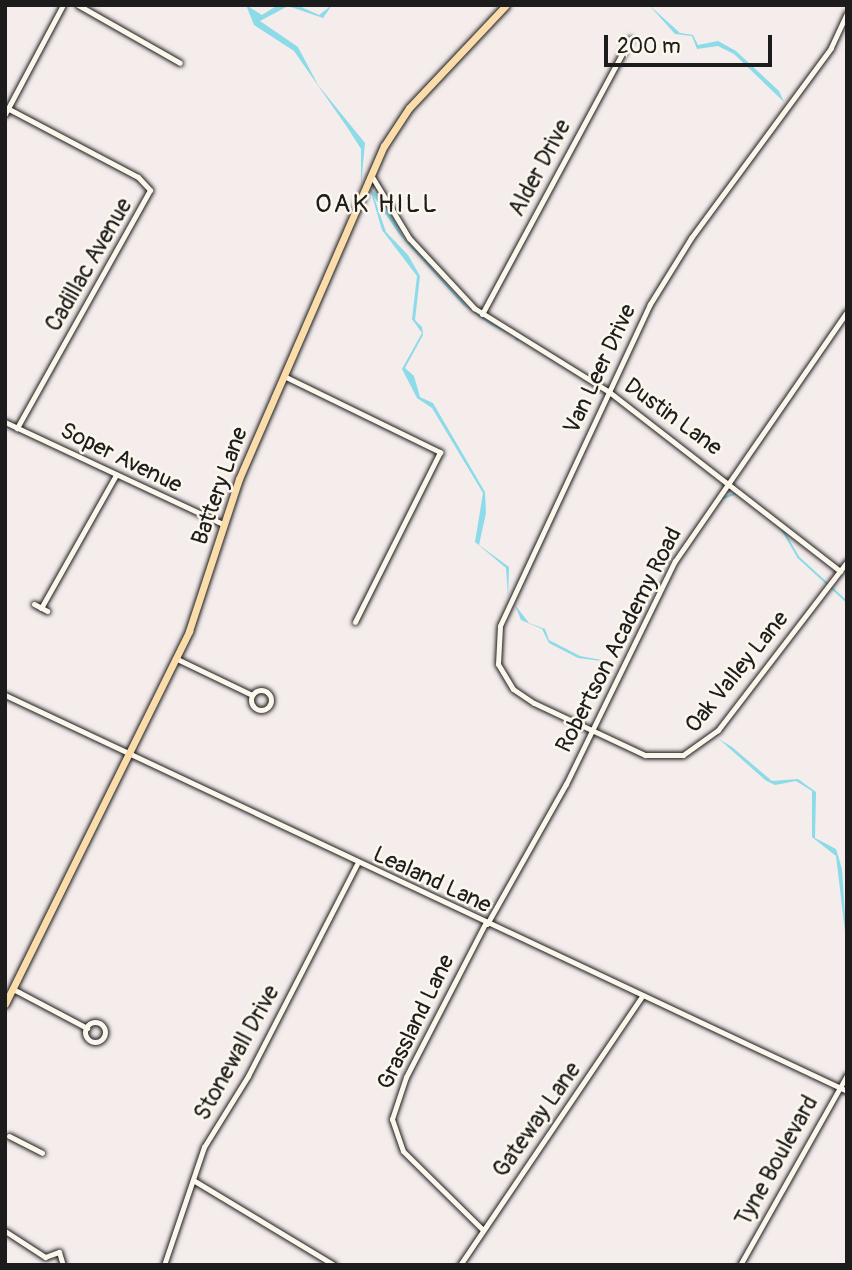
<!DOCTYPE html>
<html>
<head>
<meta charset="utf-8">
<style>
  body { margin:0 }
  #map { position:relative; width:852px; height:1270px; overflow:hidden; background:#f5ecec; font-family:Pangolin,sans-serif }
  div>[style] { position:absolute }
  .water>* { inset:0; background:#8bdbe8 }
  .stream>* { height:2px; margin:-1px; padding:0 1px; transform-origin:1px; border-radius:1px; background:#8bdbe8 }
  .roads { filter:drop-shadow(0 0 2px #1c1c1c) drop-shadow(0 0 2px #1c1c1c) }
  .minor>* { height:5px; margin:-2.5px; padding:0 2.5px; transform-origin:2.5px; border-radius:2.5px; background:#fbf7ec }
  .minor>.ring { margin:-2.5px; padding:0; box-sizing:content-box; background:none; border:5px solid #fbf7ec; border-radius:50% }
  .major>* { height:7px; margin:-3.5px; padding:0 3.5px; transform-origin:3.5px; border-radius:3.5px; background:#fbddab }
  span { translate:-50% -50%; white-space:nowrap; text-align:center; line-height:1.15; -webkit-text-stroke:5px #fbf7ec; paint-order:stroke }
  .street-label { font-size:23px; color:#1c1c1c }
  .quarter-label { font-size:26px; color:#1c1c1c; letter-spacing:2px }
  .frame { position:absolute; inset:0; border:7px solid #1c1c1c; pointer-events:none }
  .scale { position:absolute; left:604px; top:35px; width:168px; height:32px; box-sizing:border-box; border:4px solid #1c1c1c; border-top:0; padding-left:9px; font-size:21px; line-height:24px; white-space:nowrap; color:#1c1c1c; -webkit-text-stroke:5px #fbf7ec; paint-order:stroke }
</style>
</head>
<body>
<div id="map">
  <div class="water">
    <i style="clip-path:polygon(246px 5px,262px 15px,278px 5px,297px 5px,319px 15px,332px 5px,323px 18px,288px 6px,260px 21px,298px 47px,318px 85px,365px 143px,361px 186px,361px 149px,349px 130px,294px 51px,254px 25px)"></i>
    <i style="clip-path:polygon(649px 5px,680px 33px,693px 35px,698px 45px,718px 41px,736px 51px,779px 91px,784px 102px,734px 54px,718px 46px,697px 49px,692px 36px,675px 34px)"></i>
    <i style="clip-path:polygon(370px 189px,381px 198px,404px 238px,470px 310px,511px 335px,491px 325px,463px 305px,399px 234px,374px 197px,386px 232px,408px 255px,420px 276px,415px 320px,422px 327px,423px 335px,405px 368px,414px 376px,420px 397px,433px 403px,485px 492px,486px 513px,479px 545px,509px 567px,508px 597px,506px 568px,475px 542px,483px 493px,432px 408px,417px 398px,402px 369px,422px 333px,412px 319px,417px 276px,382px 230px)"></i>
    <i style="clip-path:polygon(515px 605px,529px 623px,545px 629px,549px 640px,580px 656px,618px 663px,578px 658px,549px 643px,542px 629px,521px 620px)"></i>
    <i style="clip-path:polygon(719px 739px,732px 747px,772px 781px,798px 779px,816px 792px,815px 838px,836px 849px,842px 869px,847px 948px,836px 856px,812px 837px,812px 791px,796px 781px,775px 785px,765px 780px)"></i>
  </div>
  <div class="stream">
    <i style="left:516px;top:339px;width:2px;rotate:27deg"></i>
    <i style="left:723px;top:498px;width:15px;rotate:-20deg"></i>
    <i style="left:782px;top:529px;width:32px;rotate:60deg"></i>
    <i style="left:798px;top:557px;width:67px;rotate:42.6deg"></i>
  </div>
  <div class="roads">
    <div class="minor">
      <i style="left:78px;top:5px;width:117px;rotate:29.6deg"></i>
      <i style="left:847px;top:13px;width:38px;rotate:115deg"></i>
      <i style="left:831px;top:48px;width:236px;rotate:126.4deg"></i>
      <i style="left:691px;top:238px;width:78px;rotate:121.8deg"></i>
      <i style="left:650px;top:304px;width:355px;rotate:115deg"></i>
      <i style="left:500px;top:626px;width:38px;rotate:93deg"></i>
      <i style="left:498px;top:664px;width:29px;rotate:59deg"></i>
      <i style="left:513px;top:689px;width:25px;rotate:34deg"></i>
      <i style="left:534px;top:703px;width:123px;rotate:25.1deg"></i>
      <i style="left:645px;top:755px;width:38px"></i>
      <i style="left:683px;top:755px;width:43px;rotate:-35.5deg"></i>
      <i style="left:718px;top:730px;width:212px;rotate:-52.5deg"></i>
      <i style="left:7px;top:108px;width:148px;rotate:27.8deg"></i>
      <i style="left:138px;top:177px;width:18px;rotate:47deg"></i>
      <i style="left:150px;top:190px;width:273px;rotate:119.2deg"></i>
      <i style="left:5px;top:114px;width:123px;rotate:-62deg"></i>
      <i style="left:371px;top:175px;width:74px;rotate:58.9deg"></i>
      <i style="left:409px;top:238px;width:96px;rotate:47.1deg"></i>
      <i style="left:474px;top:308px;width:158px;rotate:31.8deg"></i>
      <i style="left:608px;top:391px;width:294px;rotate:37.8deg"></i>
      <i style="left:482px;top:314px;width:312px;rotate:-61.7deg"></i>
      <i style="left:284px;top:376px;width:174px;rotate:26deg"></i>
      <i style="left:440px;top:452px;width:190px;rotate:116.6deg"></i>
      <i style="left:5px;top:422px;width:241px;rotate:25.1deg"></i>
      <i style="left:34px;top:604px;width:15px;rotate:28deg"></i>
      <i style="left:41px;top:608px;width:153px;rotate:-60.6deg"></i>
      <i style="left:175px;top:658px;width:85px;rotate:25.7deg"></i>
      <i class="ring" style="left:251px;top:690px;width:15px;height:15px"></i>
      <i style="left:5px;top:695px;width:930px;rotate:25.19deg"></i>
      <i style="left:487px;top:924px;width:161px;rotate:-60.6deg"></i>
      <i style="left:566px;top:784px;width:248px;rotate:-64deg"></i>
      <i style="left:675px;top:561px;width:303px;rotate:-55.4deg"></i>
      <i style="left:13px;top:989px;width:84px;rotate:27.8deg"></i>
      <i class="ring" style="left:85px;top:1022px;width:15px;height:15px"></i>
      <i style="left:9px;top:1136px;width:37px;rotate:27deg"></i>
      <i style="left:193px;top:1180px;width:165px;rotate:31.1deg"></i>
      <i style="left:482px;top:1229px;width:111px;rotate:-135.4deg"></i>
      <i style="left:403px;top:1151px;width:34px;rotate:-109deg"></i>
      <i style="left:392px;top:1119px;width:44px;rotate:-71.6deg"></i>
      <i style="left:406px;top:1077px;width:172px;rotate:-62.7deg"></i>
      <i style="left:5px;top:1231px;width:48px;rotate:33deg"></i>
      <i style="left:45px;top:1257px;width:15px;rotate:-20deg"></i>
      <i style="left:59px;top:1252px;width:14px;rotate:73deg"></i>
      <i style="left:164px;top:1265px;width:125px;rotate:-71.3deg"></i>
      <i style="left:204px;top:1147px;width:84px;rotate:-58.2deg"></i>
      <i style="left:248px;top:1076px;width:238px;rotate:-62.8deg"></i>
      <i style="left:460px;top:1265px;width:325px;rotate:-55.9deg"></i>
      <i style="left:740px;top:1265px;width:218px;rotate:-60.6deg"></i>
    </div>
    <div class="major">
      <i style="left:5px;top:1004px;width:416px;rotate:-63.7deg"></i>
      <i style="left:189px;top:631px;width:160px;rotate:-71.8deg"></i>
      <i style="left:239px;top:479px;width:363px;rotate:-66.5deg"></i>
      <i style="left:384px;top:146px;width:45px;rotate:-56.7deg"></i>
      <i style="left:409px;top:108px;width:141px;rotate:-46.7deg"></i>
    </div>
  </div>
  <div class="street-label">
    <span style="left:540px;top:168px;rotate:-62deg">Alder Drive</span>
    <span style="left:89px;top:265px;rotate:-60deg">Cadillac Avenue</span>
    <span style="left:600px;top:369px;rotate:-65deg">Van Leer Drive</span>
    <span style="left:673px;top:417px;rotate:36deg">Dustin Lane</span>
    <span style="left:121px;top:458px;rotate:26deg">Soper Avenue</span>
    <span style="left:220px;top:486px;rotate:-70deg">Battery Lane</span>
    <span style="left:619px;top:640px;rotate:-63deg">Robertson Academy Road</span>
    <span style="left:737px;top:672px;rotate:-51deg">Oak Valley Lane</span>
    <span style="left:432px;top:880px;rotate:25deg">Lealand Lane</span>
    <span style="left:416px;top:1022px;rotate:-64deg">Grassland Lane</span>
    <span style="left:237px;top:1053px;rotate:-61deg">Stonewall Drive</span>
    <span style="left:537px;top:1120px;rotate:-55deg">Gateway Lane</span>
    <span style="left:777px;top:1161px;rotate:-61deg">Tyne Boulevard</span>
  </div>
  <div class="quarter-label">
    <span style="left:377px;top:205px">OAK HILL</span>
  </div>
  <div class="frame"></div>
  <div class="scale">200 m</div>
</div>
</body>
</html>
